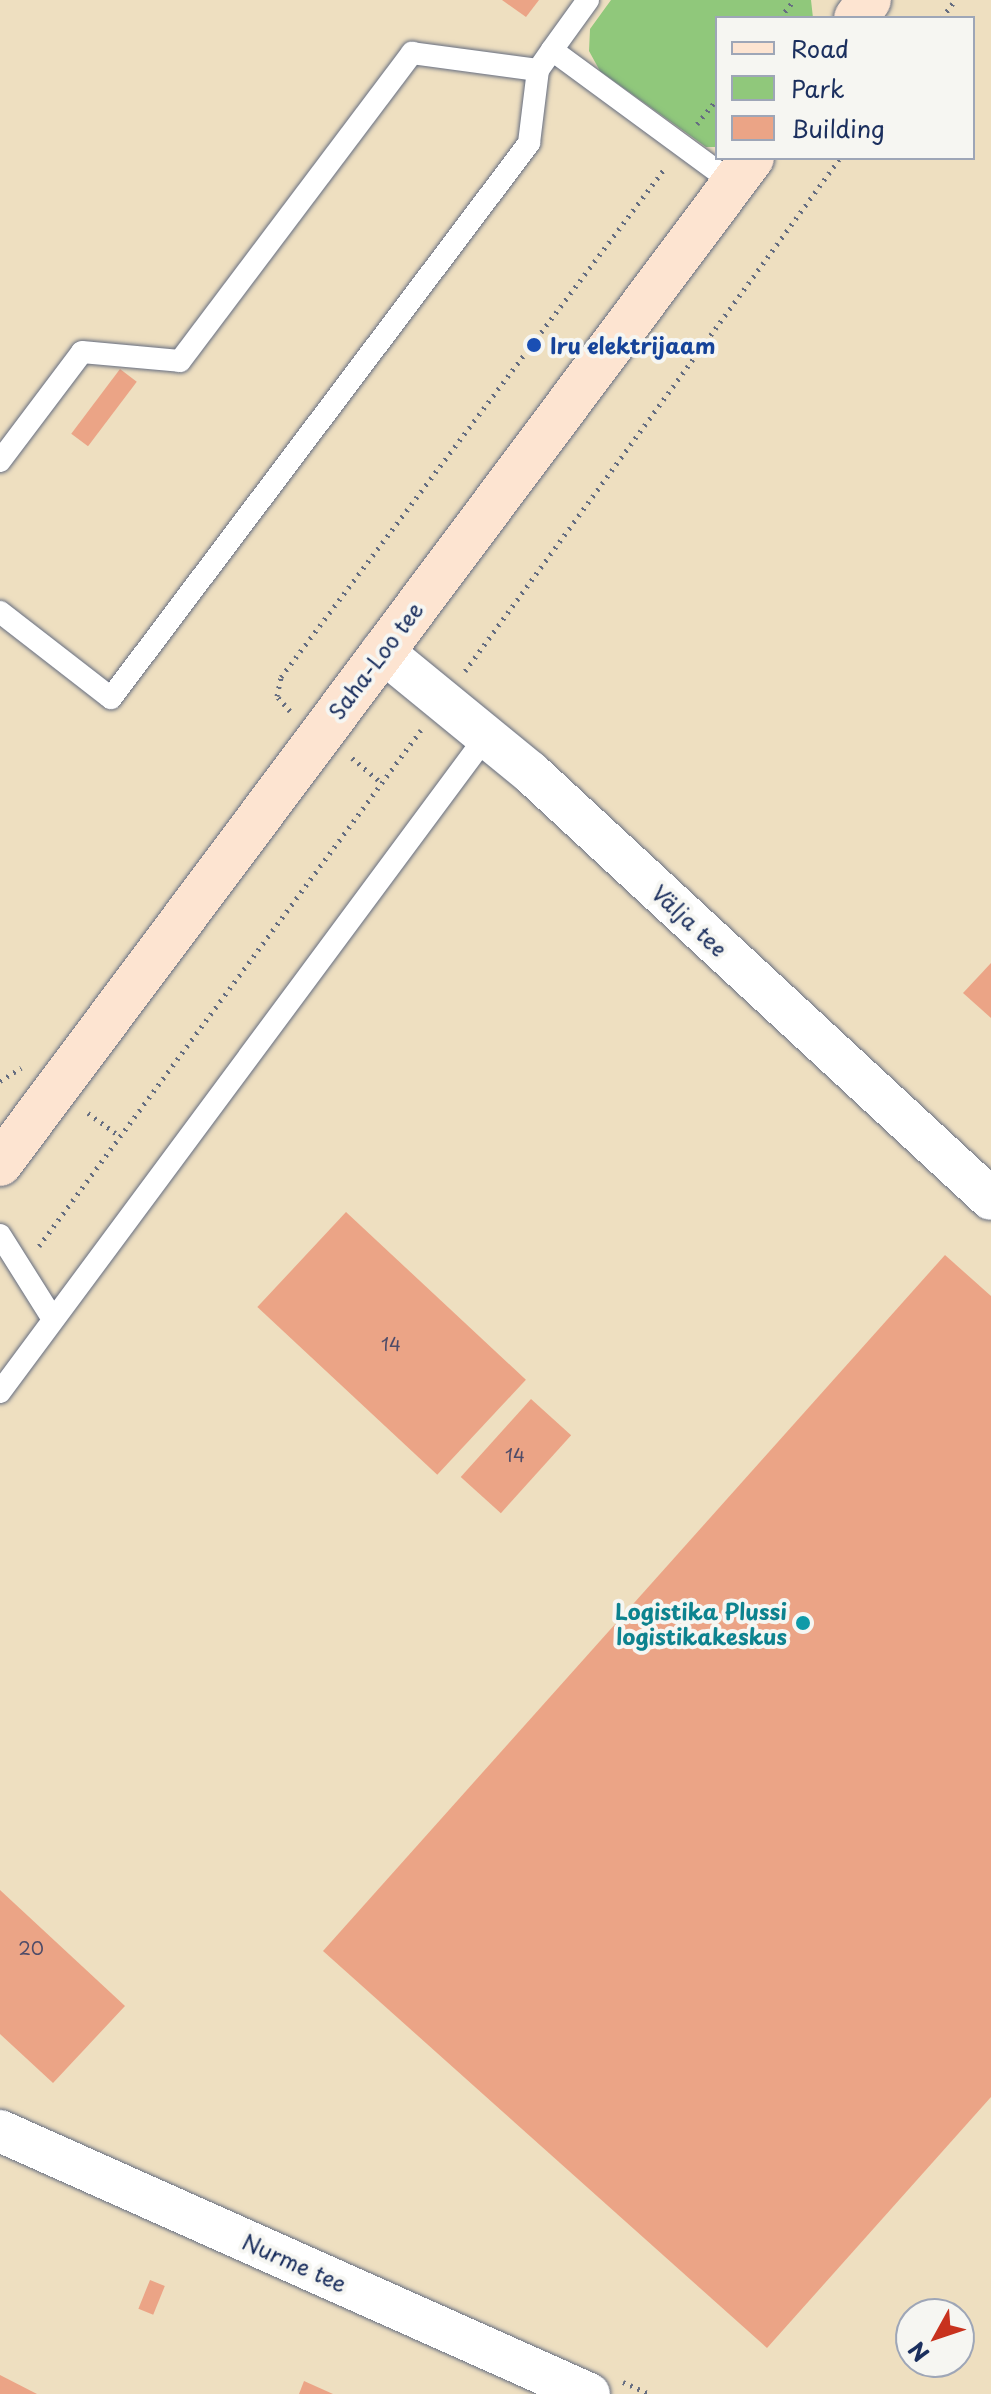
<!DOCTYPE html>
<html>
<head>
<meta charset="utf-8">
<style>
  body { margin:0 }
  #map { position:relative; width:991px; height:2394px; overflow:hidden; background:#eedfc0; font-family:"Playpen Sans",sans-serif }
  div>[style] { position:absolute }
  .green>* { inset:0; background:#90c87b }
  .building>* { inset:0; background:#eba486; transform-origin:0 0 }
  .path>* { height:5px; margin-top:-2.5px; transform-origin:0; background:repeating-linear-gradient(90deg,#656d80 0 2px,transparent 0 8px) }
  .roads { filter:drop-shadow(0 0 2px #656d80) drop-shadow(0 0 2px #656d80) }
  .service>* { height:22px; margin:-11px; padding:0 11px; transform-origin:11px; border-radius:11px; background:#fff }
  .minor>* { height:42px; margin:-21px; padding:0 21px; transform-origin:21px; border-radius:21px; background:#fff }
  .secondary>* { height:44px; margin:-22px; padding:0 22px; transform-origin:22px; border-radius:22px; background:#fde4d1 }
  .dots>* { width:22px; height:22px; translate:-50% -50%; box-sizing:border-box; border:4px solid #f6f6f2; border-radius:50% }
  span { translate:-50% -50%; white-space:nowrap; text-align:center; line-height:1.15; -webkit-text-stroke:8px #f6f6f2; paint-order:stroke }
  .number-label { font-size:18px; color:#4f4c68 }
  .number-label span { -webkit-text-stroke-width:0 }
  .transit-label { font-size:22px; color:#164399; font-weight:700 }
  .left { translate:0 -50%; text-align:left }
  .street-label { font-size:22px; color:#1b2f5e }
  .culture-label { font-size:22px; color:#0d838f; font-weight:700 }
  .right { translate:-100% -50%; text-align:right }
  .legend { position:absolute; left:715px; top:16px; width:260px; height:144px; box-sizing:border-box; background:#f6f6f2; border:2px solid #9ea6b7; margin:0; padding:10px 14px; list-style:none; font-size:24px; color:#1b2f5e }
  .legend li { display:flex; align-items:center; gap:16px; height:40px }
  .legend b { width:40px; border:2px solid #9ea6b7 }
  .north { position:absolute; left:895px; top:2298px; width:80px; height:80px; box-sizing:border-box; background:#f6f6f2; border:2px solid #9ea6b7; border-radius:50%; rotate:230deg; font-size:22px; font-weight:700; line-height:32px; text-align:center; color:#1b2f5e }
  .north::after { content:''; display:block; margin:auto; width:28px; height:36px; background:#c8321e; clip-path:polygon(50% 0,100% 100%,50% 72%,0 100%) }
</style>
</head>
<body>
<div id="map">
  <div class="green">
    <i style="clip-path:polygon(611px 0,811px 0,813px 18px,717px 18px,717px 147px,706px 147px,600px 71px,589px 51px,590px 29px)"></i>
  </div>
  <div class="building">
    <i style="clip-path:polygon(502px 0,539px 0,526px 17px)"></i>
    <i style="left:120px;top:369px;width:21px;height:81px;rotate:37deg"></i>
    <i style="clip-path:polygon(991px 963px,991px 1018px,963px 993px)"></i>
    <i style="left:346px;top:1212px;width:246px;height:130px;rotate:43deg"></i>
    <i style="clip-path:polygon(945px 1255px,991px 1296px,991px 2097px,767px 2348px,323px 1951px)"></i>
    <i style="left:531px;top:1399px;width:54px;height:105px;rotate:42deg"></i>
    <i style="clip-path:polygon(0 1890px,125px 2006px,53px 2083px,0 2034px)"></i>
    <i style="left:150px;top:2280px;width:16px;height:31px;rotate:22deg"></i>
    <i style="clip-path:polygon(0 2375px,37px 2394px,0 2394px)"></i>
    <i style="clip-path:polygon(304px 2381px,333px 2394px,299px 2394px)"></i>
  </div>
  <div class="path">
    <i style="left:780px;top:18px;width:23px;rotate:-52deg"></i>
    <i style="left:942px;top:18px;width:22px;rotate:-54deg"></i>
    <i style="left:697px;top:124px;width:32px;rotate:-51deg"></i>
    <i style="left:465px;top:671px;width:635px;rotate:-53.83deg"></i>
    <i style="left:290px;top:711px;width:20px;rotate:-131deg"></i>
    <i style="left:277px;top:696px;width:19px;rotate:-78deg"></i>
    <i style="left:281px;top:677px;width:638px;rotate:-52.97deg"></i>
    <i style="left:352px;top:758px;width:39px;rotate:40deg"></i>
    <i style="left:0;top:1081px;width:25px;rotate:-32deg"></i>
    <i style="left:88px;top:1113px;width:39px;rotate:36deg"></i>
    <i style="left:39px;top:1246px;width:642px;rotate:-53.49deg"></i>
    <i style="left:623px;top:2382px;width:30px;rotate:24deg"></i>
  </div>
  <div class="roads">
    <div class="service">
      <i style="left:588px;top:0;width:62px;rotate:125.8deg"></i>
      <i style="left:552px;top:50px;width:225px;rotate:36.3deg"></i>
      <i style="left:0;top:461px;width:136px;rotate:-53deg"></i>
      <i style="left:82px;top:352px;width:98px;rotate:5.2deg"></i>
      <i style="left:180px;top:361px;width:386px;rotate:-53deg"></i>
      <i style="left:412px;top:53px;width:127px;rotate:7.7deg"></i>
      <i style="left:0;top:612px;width:140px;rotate:37.8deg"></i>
      <i style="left:111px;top:698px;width:695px;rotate:-53.01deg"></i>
      <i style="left:529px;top:143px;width:74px;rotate:-83deg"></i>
      <i style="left:538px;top:70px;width:24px;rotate:-55deg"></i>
      <i style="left:0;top:1235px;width:99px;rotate:57.8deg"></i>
      <i style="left:0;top:1392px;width:814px;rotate:-53.44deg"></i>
    </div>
    <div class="minor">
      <i style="left:382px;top:651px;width:191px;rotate:39.3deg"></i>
      <i style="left:530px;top:772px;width:628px;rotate:42.81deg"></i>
      <i style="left:0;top:2131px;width:645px;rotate:24.06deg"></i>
    </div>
    <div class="secondary">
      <i style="left:856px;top:18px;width:22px;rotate:-54deg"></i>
      <i style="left:0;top:1164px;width:1256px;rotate:-53.22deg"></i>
    </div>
  </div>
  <div class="dots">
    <i style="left:534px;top:345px;background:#1a4fb4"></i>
    <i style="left:803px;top:1623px;background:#0f9aa8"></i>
  </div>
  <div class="number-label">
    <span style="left:391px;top:1344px">14</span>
    <span style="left:515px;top:1455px">14</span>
    <span style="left:31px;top:1948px">20</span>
  </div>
  <div class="transit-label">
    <span class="left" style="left:550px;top:345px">Iru elektrijaam</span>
  </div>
  <div class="street-label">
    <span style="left:375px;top:660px;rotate:-53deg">Saha-Loo tee</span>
    <span style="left:690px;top:920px;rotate:43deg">Välja tee</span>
    <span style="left:295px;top:2262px;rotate:24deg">Nurme tee</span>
  </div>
  <div class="culture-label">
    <span class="right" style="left:787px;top:1623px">Logistika Plussi<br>logistikakeskus</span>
  </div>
  <ul class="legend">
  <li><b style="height:10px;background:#fde4d1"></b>Road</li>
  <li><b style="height:22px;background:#90c87b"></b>Park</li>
  <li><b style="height:22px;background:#eba486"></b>Building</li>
  </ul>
  <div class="north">N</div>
</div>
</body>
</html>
